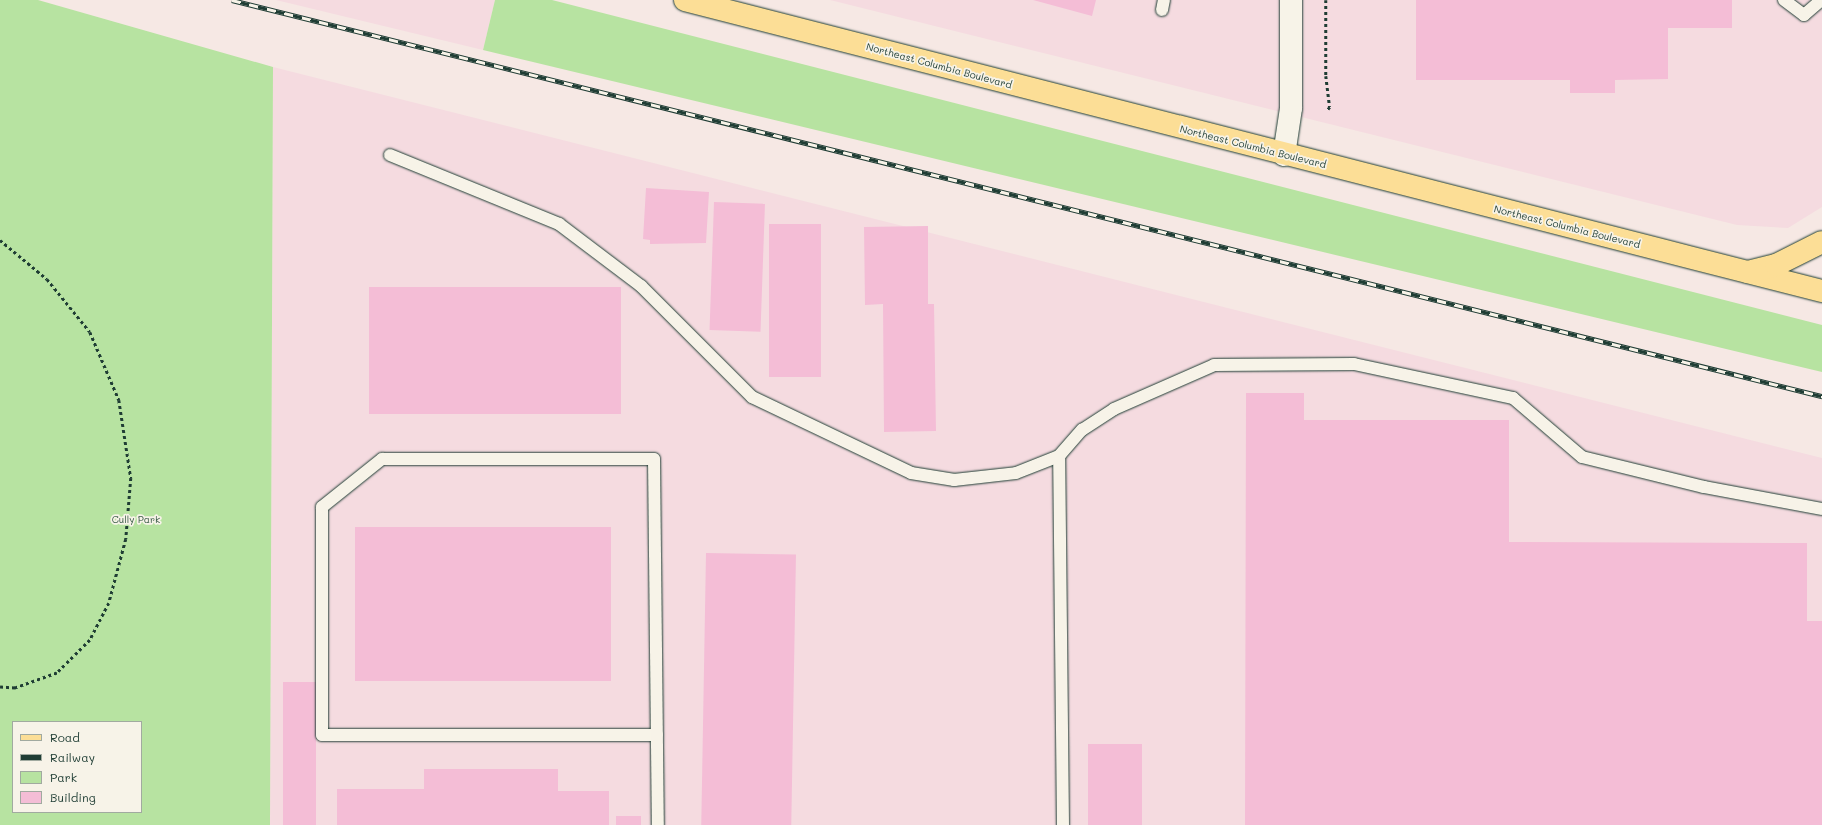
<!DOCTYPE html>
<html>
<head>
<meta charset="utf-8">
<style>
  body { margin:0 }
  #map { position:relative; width:1822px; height:825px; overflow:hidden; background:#f6e8e4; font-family:Mali,sans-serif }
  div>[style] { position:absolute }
  .built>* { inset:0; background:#f5dbe0 }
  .green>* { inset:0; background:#b7e3a1 }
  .building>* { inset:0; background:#f4bdd6; transform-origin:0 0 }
  .path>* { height:2.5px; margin-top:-1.25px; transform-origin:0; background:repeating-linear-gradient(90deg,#1f3d34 0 3px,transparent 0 6px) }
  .roads { filter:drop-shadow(0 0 1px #1f3d34) drop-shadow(0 0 1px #1f3d34) }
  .lane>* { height:12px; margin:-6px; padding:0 6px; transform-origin:6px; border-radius:6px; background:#f7f3e8 }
  .secondary>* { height:22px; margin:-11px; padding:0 11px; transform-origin:11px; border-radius:11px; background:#f7f3e8 }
  .primary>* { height:22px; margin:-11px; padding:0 11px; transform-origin:11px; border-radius:11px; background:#fcde96 }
  .rail>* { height:4.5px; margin-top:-2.25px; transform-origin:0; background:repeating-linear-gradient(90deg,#f7f3e8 0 9px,#1f3d34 0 18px); box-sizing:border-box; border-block:1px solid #1f3d34 }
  span { translate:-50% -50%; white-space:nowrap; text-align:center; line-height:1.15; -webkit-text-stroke:3.5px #f7f3e8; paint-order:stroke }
  .street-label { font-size:10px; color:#1f3d34 }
  .park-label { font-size:10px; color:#3d5e4a }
  .legend { position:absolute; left:12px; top:721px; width:130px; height:92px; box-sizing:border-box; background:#f7f3e8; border:1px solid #a1aaa0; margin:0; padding:5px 7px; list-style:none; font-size:12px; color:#1f3d34 }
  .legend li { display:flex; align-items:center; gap:8px; height:20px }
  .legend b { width:20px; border:1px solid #a1aaa0 }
</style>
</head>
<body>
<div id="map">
  <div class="built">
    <i style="clip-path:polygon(276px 0,495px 0,483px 50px)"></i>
    <i style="clip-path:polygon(830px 0,1822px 0,1822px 207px,1788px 228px,1737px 225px)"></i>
    <i style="clip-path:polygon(273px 67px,1822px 458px,1822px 825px,270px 825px)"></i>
  </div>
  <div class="green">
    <i style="clip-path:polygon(evenodd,0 0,38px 0,273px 67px,270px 825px,0 825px,0 0,13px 722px,141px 722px,141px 812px,13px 812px,13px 722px)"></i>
    <i style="clip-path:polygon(495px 0,552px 0,1822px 325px,1822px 372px,483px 50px)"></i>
  </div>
  <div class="building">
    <i style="clip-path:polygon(1033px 0,1096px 0,1092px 16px)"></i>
    <i style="clip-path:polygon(1416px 0,1668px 0,1668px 79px,1615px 80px,1615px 93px,1570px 93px,1570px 80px,1416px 80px)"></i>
    <i style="left:1668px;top:0;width:64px;height:28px"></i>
    <i style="clip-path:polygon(646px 188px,709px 192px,706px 243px,650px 244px,650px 240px,643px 239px)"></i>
    <i style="left:714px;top:202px;width:51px;height:128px;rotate:2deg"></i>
    <i style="left:769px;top:224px;width:52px;height:153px"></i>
    <i style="clip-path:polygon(928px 226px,928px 304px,934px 304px,936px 431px,884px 432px,883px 304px,865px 305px,864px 227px)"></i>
    <i style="left:369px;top:287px;width:252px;height:127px"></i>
    <i style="clip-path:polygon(1246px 393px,1304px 393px,1304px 420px,1509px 420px,1509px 542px,1807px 543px,1807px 621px,1822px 621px,1822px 825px,1245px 825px)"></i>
    <i style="left:355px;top:527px;width:256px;height:154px"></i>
    <i style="left:706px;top:553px;width:90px;height:272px;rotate:1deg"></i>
    <i style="left:283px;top:682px;width:33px;height:143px"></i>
    <i style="left:1088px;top:744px;width:54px;height:81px"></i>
    <i style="clip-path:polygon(424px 769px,558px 769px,558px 791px,609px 791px,609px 825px,337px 825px,337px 789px,424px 789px)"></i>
    <i style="left:616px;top:816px;width:25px;height:9px"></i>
  </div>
  <div class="path">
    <i style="left:1326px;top:0;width:76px;rotate:90deg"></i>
    <i style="left:1326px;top:76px;width:31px;rotate:83deg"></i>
    <i style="left:1330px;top:107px;width:5px;rotate:127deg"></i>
    <i style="left:0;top:240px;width:61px;rotate:39.7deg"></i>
    <i style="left:47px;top:279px;width:68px;rotate:50.9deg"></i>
    <i style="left:90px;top:332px;width:74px;rotate:66.9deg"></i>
    <i style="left:119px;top:400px;width:79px;rotate:81.3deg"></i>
    <i style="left:131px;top:478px;width:61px;rotate:94.7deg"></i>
    <i style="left:126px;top:539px;width:66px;rotate:104.9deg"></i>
    <i style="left:109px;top:603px;width:42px;rotate:117.2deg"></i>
    <i style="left:90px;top:640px;width:47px;rotate:135deg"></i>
    <i style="left:57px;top:673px;width:45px;rotate:160.3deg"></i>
    <i style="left:15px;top:688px;width:15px;rotate:-176deg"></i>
  </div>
  <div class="roads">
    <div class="lane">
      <i style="left:1784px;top:0;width:25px;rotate:37deg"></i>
      <i style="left:1804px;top:15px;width:23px;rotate:-41deg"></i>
      <i style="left:1162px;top:10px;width:10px;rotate:-79deg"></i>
      <i style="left:390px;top:155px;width:183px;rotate:22.2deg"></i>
      <i style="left:559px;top:224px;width:103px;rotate:37.1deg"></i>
      <i style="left:641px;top:286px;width:157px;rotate:45deg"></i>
      <i style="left:752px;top:397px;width:176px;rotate:25.5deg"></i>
      <i style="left:911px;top:473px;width:44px;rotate:9.2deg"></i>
      <i style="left:954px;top:480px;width:62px;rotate:-6.4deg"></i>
      <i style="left:1016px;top:473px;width:46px;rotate:-21.6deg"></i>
      <i style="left:657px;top:735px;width:335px;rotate:180deg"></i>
      <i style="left:322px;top:735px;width:228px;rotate:-90deg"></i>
      <i style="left:322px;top:507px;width:77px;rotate:-38.7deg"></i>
      <i style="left:382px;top:459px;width:272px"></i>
      <i style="left:654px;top:459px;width:366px;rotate:89.4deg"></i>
      <i style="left:1063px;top:825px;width:369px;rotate:-90.6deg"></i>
      <i style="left:1059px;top:456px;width:35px;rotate:-49deg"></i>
      <i style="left:1082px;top:430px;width:38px;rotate:-33deg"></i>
      <i style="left:1114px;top:409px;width:109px;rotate:-23.7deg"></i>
      <i style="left:1214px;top:365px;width:140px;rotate:-0.4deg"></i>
      <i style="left:1354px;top:364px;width:163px;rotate:12.1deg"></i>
      <i style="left:1513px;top:398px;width:91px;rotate:40.5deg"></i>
      <i style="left:1582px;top:457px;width:126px;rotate:13.8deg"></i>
      <i style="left:1704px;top:487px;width:120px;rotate:10.6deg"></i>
    </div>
    <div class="secondary">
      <i style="left:1284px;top:155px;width:48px;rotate:-81.5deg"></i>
      <i style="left:1291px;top:108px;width:108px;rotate:-90deg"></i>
    </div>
    <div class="primary">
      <i style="left:685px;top:0;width:1174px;rotate:14.36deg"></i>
      <i style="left:1748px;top:272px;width:29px;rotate:-14deg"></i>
      <i style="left:1776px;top:265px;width:51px;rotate:-26.6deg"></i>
    </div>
  </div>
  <div class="rail">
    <i style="left:232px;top:0;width:1639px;rotate:13.99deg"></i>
  </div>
  <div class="street-label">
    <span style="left:939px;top:66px;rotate:15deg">Northeast Columbia Boulevard</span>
    <span style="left:1253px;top:147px;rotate:14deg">Northeast Columbia Boulevard</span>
    <span style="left:1567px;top:227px;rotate:14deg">Northeast Columbia Boulevard</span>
  </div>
  <div class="park-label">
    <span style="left:136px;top:520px">Cully Park</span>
  </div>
  <ul class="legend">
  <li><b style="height:5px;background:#fcde96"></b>Road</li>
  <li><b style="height:5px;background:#1f3d34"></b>Railway</li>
  <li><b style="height:11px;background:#b7e3a1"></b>Park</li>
  <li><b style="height:11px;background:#f4bdd6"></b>Building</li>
  </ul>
</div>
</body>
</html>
